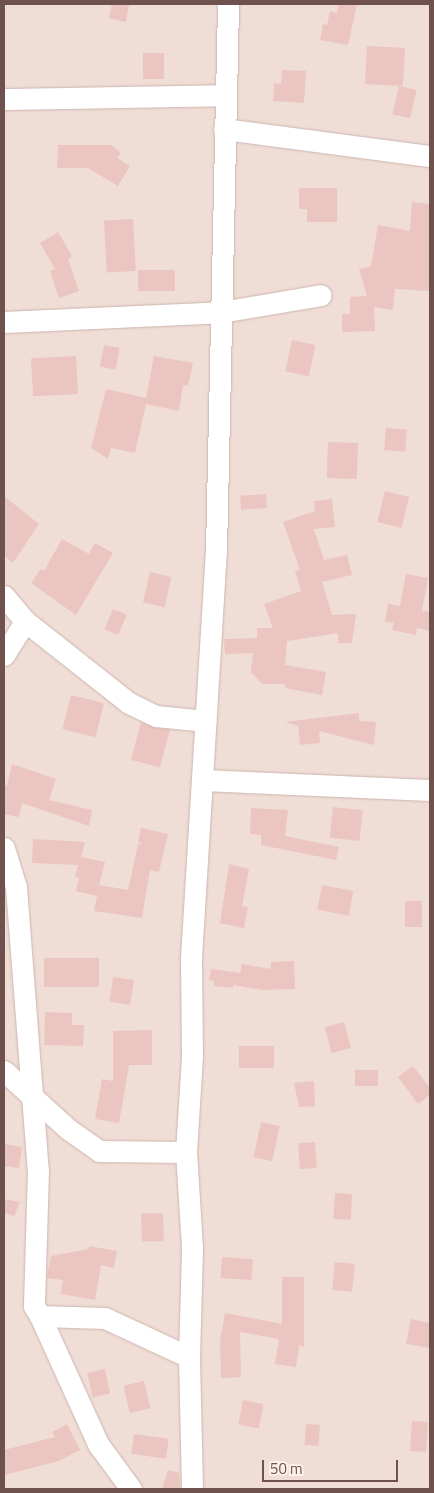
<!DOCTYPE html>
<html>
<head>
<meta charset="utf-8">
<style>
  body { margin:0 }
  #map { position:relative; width:434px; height:1493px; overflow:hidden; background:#f9ece5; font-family:"Titillium Web",sans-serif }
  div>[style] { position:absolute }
  .residential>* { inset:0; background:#f0ddd5; transform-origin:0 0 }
  .building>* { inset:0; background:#ebc6c0; transform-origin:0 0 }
  .roads { filter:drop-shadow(0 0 1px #ccb5b0) drop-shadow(0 0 1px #ccb5b0) }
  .minor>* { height:21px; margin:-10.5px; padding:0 10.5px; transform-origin:10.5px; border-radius:10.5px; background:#fff }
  span { translate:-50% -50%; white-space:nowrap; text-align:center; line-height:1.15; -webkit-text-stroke:4px #fdf1eb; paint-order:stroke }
  .frame { position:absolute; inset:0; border:5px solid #6f514e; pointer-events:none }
  .scale { position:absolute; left:262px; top:1460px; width:136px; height:22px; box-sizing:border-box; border:2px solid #6f514e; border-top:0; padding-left:6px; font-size:15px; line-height:18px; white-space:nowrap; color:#6f514e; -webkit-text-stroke:4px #fdf1eb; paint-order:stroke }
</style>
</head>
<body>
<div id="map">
  <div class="residential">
    <i style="left:4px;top:4px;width:426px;height:1485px"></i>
  </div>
  <div class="building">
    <i style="clip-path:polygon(112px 4px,129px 4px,126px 22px,109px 18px)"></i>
    <i style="clip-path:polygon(338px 4px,357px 4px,348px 45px,320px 40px,323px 24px,327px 25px,330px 11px,337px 13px)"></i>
    <i style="left:367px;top:46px;width:38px;height:38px;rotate:3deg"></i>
    <i style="left:143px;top:53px;width:21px;height:26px"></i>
    <i style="clip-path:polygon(282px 70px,306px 71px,304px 103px,273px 101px,274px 83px,281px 84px)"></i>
    <i style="left:399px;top:86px;width:18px;height:29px;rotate:13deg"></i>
    <i style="clip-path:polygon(58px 145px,111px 145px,121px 153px,117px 158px,130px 166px,118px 186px,88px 168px,57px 168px)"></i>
    <i style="clip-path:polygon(299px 188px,337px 188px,337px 222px,307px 222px,307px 209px,299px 209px)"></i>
    <i style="clip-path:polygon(412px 202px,430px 204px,430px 291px,395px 289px,393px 310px,374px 307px,375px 331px,342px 332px,342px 314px,350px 314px,350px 297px,367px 296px,359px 269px,371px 266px,378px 225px,410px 231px)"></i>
    <i style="left:133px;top:219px;width:52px;height:29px;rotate:87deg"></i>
    <i style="clip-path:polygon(58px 232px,72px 256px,68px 259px,79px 291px,59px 298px,50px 271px,55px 269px,40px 243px)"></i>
    <i style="left:175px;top:270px;width:21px;height:37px;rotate:90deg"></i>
    <i style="left:292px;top:340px;width:24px;height:32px;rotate:12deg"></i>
    <i style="left:104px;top:345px;width:16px;height:22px;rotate:11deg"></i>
    <i style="left:76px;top:356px;width:38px;height:45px;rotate:87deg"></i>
    <i style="clip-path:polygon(154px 356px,193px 363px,188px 386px,183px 385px,179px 411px,146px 404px,135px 453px,111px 448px,108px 459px,91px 448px,106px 389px,146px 398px)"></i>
    <i style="left:386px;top:428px;width:21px;height:22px;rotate:5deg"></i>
    <i style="left:328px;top:442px;width:30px;height:36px;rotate:2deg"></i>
    <i style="left:385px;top:491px;width:25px;height:32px;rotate:14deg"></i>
    <i style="left:266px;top:494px;width:14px;height:26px;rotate:86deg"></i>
    <i style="clip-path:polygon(4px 496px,39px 524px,13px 563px,4px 556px)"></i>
    <i style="clip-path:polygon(332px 499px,335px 527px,314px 529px,324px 560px,347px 555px,352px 575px,322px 582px,332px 615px,356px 614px,352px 643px,338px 643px,338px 633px,287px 641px,285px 665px,326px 672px,322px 695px,285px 688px,285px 684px,262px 684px,251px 672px,253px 653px,225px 654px,224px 639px,257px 638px,257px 628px,273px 628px,264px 604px,301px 591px,295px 571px,300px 570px,283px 522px,315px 511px,314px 501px)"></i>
    <i style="clip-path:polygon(62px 539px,89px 554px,95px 543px,113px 553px,76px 615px,31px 583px,41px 569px,44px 571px)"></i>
    <i style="left:150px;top:572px;width:22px;height:31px;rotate:13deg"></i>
    <i style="clip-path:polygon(406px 574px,428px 578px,422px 611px,430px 612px,430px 631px,417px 628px,416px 635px,392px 630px,394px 623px,385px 622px,388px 604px,400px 606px)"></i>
    <i style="left:113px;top:609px;width:15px;height:22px;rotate:23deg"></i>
    <i style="left:71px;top:695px;width:34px;height:35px;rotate:14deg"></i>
    <i style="clip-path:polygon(359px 713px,359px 721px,376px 722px,374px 745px,319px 731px,320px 743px,300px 745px,298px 726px,285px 722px)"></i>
    <i style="left:141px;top:722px;width:30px;height:39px;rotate:15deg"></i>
    <i style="clip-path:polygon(12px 764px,56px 779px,49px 800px,92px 810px,89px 826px,22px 803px,19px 817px,4px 814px,4px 785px,7px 786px)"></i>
    <i style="left:333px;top:807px;width:30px;height:31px;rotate:6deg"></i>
    <i style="clip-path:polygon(251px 808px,288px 810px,285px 836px,339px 847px,336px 860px,261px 845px,261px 835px,250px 834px)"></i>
    <i style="clip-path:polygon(141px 828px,168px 834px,159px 872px,150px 870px,142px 918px,94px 911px,99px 886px,97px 896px,76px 891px,79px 878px,75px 877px,78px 865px,32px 863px,33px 839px,85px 842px,81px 857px,105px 862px,99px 885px,128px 890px,138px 844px,142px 844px,138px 842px)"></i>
    <i style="clip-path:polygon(229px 864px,249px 869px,242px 906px,248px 907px,244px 928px,220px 923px)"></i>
    <i style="left:322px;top:885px;width:32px;height:25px;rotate:11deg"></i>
    <i style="left:405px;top:901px;width:17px;height:26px"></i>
    <i style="left:44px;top:958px;width:55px;height:29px"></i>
    <i style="clip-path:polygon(294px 961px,295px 989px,262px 990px,233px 985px,233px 988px,214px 986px,214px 981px,209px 980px,211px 969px,240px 973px,242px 964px,271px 969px,271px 962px)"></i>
    <i style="left:113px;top:977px;width:21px;height:25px;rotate:8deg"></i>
    <i style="clip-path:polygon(45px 1012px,72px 1013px,72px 1025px,84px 1025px,83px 1046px,44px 1045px)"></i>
    <i style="left:344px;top:1022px;width:27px;height:20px;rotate:75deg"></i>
    <i style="clip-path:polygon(152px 1030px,152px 1065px,129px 1065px,119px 1123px,95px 1119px,102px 1079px,113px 1081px,113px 1031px)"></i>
    <i style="left:239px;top:1046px;width:35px;height:22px"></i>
    <i style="clip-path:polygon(413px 1066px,430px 1088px,430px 1095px,418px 1104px,398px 1077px)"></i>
    <i style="left:355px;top:1070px;width:23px;height:16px"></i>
    <i style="clip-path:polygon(314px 1081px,315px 1106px,299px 1107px,294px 1083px)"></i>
    <i style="left:261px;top:1122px;width:19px;height:36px;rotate:12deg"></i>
    <i style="left:315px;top:1142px;width:26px;height:17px;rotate:86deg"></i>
    <i style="clip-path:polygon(4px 1144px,22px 1147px,19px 1168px,4px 1166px)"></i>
    <i style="left:335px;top:1193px;width:17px;height:26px;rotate:3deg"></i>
    <i style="clip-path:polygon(4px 1199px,20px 1202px,14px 1216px,4px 1213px)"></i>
    <i style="left:163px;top:1213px;width:28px;height:22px;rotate:88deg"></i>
    <i style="clip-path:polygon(89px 1246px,117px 1251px,114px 1268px,101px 1265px,95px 1300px,61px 1294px,63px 1280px,47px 1278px,51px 1256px,89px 1249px)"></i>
    <i style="left:222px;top:1257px;width:31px;height:21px;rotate:4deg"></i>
    <i style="left:335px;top:1262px;width:20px;height:28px;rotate:6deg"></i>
    <i style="clip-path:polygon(282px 1277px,304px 1277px,304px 1347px,299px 1345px,296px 1367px,275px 1364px,279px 1339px,240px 1332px,241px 1377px,221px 1378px,220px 1341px,225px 1313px,282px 1324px)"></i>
    <i style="clip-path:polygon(411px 1319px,430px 1323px,430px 1348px,406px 1344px)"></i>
    <i style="left:105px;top:1369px;width:25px;height:18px;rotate:78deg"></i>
    <i style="left:144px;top:1381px;width:28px;height:21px;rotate:77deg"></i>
    <i style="left:243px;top:1400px;width:21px;height:25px;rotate:11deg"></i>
    <i style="left:412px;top:1421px;width:16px;height:30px;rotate:4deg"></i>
    <i style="clip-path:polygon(67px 1424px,80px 1450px,59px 1461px,4px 1475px,4px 1450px,55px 1437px,52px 1432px)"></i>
    <i style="left:306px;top:1424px;width:14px;height:21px;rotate:4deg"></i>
    <i style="left:134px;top:1434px;width:35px;height:20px;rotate:8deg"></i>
    <i style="clip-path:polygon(168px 1470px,179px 1473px,180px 1489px,162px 1489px)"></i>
  </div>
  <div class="roads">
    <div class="minor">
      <i style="left:4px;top:99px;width:222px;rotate:-1deg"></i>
      <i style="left:224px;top:129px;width:208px;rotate:7.5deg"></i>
      <i style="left:4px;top:322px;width:217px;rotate:-2.6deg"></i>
      <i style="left:221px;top:312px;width:101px;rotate:-9.6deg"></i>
      <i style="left:4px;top:596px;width:33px;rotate:50deg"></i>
      <i style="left:25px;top:621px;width:132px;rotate:38.3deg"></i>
      <i style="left:129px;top:703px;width:30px;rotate:26deg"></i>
      <i style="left:156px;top:716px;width:50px;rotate:5.7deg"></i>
      <i style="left:4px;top:655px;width:40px;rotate:-58deg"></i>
      <i style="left:202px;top:780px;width:228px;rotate:2.5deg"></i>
      <i style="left:4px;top:848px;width:41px;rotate:72.9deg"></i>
      <i style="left:16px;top:887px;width:284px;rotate:85.6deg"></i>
      <i style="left:38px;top:1170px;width:136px;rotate:91.7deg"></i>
      <i style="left:34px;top:1306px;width:12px;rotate:59deg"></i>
      <i style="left:40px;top:1316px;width:65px;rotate:1.8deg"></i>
      <i style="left:105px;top:1318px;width:93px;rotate:24.9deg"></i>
      <i style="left:4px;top:1071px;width:86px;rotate:42.2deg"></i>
      <i style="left:68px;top:1129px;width:38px;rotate:35deg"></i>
      <i style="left:99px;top:1151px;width:87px;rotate:0.7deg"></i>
      <i style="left:40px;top:1316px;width:141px;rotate:65.6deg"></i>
      <i style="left:98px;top:1444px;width:56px;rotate:53.7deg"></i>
      <i style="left:192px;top:1489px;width:132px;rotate:-91.3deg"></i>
      <i style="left:189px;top:1357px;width:110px;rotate:-88.4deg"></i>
      <i style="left:192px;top:1247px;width:95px;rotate:-93.6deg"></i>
      <i style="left:186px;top:1152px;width:96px;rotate:-86.4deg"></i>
      <i style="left:192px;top:1056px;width:98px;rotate:-90.6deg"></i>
      <i style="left:191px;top:958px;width:408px;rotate:-86.5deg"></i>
      <i style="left:216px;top:551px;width:547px;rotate:-88.74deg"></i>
    </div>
  </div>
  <div class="frame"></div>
  <div class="scale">50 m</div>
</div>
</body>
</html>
